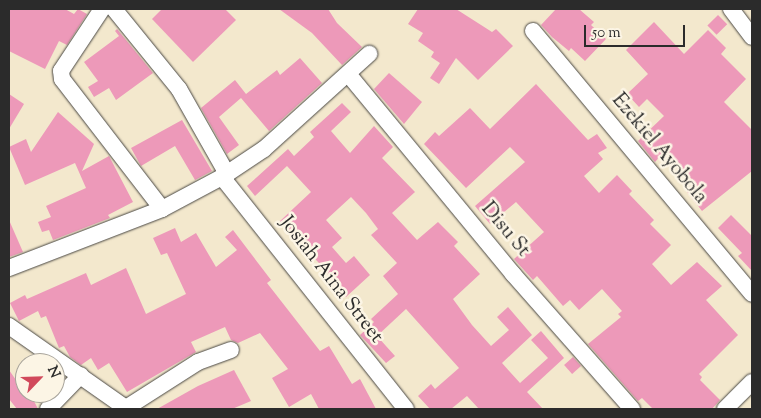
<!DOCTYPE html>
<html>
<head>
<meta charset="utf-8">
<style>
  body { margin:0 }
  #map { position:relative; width:761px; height:418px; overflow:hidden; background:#f3e8cd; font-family:"Sorts Mill Goudy",serif }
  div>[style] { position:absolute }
  .building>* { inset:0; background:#ed99b9; transform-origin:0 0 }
  .roads { filter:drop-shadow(0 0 1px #494743) drop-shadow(0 0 1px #494743) }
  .minor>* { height:16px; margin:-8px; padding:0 8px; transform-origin:8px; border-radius:8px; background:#fff }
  span { translate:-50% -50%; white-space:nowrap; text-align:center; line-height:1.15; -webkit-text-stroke:5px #fcf5e5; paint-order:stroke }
  .street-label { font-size:20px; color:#2b2b2b }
  .frame { position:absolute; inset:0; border:10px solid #2b2b2b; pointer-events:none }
  .north { position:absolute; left:15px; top:353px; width:50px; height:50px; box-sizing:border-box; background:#fcf5e5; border:1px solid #a8a49b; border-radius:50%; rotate:66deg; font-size:14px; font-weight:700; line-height:20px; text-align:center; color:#2b2b2b }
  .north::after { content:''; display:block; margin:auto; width:18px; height:22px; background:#d1495b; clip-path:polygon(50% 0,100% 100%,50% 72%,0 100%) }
  .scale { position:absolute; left:584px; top:25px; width:101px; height:22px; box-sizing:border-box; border:2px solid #2b2b2b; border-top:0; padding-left:6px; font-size:15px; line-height:18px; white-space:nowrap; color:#2b2b2b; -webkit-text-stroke:4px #fcf5e5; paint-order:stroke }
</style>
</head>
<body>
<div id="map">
  <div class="building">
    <i style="clip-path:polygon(9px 9px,65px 9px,74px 14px,78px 9px,87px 14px,67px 45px,59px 41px,45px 69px,9px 51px)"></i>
    <i style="clip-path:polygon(162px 9px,225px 9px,236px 20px,193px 62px,152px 19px)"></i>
    <i style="clip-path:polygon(279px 9px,328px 9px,337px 23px,362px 47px,342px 65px,312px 33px)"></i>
    <i style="clip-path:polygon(418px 9px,456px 9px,492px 32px,496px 29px,513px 46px,478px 80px,456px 58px,439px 84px,430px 78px,440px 63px,431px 57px,434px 52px,418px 41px,423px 33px,408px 24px)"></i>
    <i style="clip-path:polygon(556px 9px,579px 9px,594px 22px,591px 25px,606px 39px,585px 61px,571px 48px,569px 51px,552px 37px,541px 25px)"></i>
    <i style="left:718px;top:15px;width:13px;height:15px;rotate:45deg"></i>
    <i style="clip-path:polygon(654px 22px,684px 54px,708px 30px,726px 48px,721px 54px,746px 79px,724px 102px,752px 130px,752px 171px,702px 211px,687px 192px,697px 184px,664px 152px,655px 162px,638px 141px,664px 116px,647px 99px,639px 107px,627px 94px,648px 74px,626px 50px)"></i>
    <i style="clip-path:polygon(117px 29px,153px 73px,116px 100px,109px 88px,94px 97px,88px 87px,98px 81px,84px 62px,119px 36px,115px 31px)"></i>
    <i style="clip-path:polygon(300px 58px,322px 83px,269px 131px,241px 98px,219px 117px,239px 145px,227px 154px,201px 108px,235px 80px,246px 94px,277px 70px,280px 75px)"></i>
    <i style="clip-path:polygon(389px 73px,422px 102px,404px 124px,374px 89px)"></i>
    <i style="clip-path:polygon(536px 84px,588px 140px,597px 134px,607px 148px,598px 153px,603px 159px,584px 176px,599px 193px,617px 175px,632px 191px,629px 194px,654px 220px,650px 224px,671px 245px,652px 264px,671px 285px,697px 262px,722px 286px,706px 300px,738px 335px,699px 374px,702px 377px,700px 380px,720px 400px,712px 409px,653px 409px,642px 398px,638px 401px,588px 344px,621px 317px,618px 314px,622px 311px,602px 289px,579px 310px,570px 300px,563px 306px,537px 276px,533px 280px,514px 259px,544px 232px,516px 202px,490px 224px,475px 206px,525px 162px,510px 147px,466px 188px,424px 144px,435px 132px,439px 136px,470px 108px,490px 129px)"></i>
    <i style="clip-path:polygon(9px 94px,24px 104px,9px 129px)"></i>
    <i style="clip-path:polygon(342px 103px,351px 112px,331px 131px,350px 153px,374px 126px,393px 147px,382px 158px,415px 192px,392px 213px,417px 240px,438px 222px,458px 242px,454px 246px,480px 274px,453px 299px,472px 325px,491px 346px,509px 330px,497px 317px,508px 307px,532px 335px,502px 363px,520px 383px,548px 358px,531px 340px,541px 331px,564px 358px,527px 392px,543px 409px,479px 409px,467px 396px,451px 409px,430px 409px,418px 396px,431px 384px,435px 389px,459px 368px,406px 309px,377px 336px,395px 356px,386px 363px,360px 335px,374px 322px,371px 319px,398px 294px,383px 276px,397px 263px,371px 235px,378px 229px,366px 213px,351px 197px,326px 220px,342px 238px,332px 247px,346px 263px,354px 256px,370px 275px,346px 297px,319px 263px,279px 222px,311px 192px,287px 166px,255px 196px,247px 186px,288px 149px,294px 156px,314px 137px,310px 132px)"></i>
    <i style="clip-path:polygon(58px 112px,94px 144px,82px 171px,109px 156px,133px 202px,108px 215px,110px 218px,53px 240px,49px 230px,42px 232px,38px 222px,51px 217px,46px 206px,86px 188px,75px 163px,25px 185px,9px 147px,26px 139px,31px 152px)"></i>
    <i style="clip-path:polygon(182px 120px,212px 171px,195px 180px,175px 146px,141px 166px,131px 148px)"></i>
    <i style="clip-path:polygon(731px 215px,752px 236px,752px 271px,738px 256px,742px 253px,718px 228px)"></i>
    <i style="clip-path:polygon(9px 220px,23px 252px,9px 257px)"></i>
    <i style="clip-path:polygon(175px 228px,181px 242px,196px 233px,216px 267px,237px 250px,225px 237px,233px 230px,271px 280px,267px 283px,320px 351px,329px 346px,352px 384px,360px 379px,376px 409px,319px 409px,311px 394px,289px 407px,272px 378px,288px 369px,260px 333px,238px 343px,231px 340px,225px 327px,191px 342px,196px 352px,127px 392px,109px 363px,98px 370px,91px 358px,81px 365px,70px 357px,64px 346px,59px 348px,46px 316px,41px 318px,38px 311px,19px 321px,10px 303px,25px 295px,27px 299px,86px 273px,91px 285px,126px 268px,146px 314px,186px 294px,167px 253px,161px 255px,153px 238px)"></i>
    <i style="left:573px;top:357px;width:12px;height:12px;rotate:48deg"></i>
    <i style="clip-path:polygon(9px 370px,25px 393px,33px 399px,38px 409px,17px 409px,9px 399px)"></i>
    <i style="clip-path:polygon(234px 370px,251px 401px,232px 409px,157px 409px,198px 386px)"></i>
  </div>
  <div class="roads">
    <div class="minor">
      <i style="left:102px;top:9px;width:74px;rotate:123.5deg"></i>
      <i style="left:61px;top:71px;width:8px;rotate:83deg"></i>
      <i style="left:62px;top:79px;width:164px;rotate:52.4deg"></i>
      <i style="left:114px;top:9px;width:103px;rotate:50.9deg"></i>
      <i style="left:179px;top:89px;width:98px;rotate:60.5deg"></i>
      <i style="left:731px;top:9px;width:35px;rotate:53deg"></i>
      <i style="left:533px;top:31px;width:342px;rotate:50.2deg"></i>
      <i style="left:349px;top:75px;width:258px;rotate:50.5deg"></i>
      <i style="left:513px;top:274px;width:180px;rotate:48.6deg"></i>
      <i style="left:222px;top:177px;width:296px;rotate:51.6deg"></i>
      <i style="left:9px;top:268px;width:164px;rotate:-21.1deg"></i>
      <i style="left:162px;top:209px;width:68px;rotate:-28.1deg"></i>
      <i style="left:222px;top:177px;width:50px;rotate:-33.7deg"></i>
      <i style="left:264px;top:149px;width:142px;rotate:-42.1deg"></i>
      <i style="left:9px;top:326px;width:144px;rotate:35.1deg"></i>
      <i style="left:126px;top:408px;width:85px;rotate:-32.6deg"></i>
      <i style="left:198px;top:362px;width:35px;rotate:-20deg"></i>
      <i style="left:48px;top:409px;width:47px;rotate:-45.9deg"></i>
      <i style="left:725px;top:409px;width:38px;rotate:-45deg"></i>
    </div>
  </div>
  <div class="street-label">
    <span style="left:659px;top:149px;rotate:50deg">Ezekiel Ayobola</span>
    <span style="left:505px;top:230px;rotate:50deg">Disu St</span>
    <span style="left:331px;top:280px;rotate:52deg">Josiah Aina Street</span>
  </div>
  <div class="frame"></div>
  <div class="north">N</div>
  <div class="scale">50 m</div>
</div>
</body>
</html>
